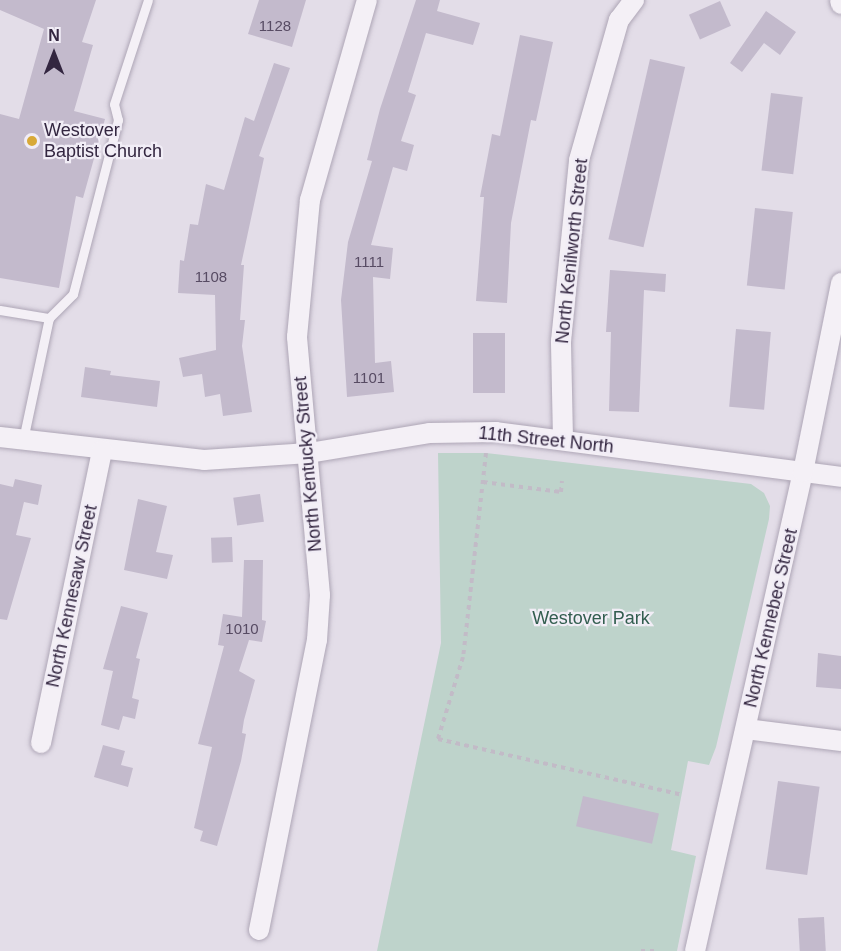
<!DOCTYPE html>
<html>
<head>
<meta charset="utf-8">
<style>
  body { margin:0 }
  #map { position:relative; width:841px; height:951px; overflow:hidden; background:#e3dde8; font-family:Helvetica,sans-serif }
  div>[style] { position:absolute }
  .green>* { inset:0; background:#bed3cb }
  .building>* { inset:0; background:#c3bacc; transform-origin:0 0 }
  .path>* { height:4px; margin-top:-2px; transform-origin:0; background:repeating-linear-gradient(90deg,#c2bbc7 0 4.5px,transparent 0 9px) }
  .roads { filter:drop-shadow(0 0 2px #aea6b6) drop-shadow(0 0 2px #aea6b6) }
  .lane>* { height:9px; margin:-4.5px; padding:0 4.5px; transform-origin:4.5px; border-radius:4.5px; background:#f4f0f6 }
  .street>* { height:20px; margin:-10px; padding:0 10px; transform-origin:10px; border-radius:10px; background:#f4f0f6 }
  .dots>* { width:16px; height:16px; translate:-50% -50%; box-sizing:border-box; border:3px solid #f1edf6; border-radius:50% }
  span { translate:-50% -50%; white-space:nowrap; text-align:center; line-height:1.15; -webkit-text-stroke:4.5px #f1edf6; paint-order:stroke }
  .number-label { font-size:15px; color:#574b63 }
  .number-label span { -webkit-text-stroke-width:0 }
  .poi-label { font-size:18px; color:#332640 }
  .left { translate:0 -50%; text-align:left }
  .street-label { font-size:18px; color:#332640 }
  .park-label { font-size:18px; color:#325d4f }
  .north { position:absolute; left:24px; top:24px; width:60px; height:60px; -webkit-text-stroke:4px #f1edf6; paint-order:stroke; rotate:0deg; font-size:16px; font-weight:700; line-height:24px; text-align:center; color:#332640 }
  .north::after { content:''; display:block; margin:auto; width:21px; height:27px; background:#332640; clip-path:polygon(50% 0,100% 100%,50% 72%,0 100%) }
</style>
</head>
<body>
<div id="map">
  <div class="green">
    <i style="clip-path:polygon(438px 453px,486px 453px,751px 484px,764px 493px,770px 506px,769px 519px,716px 747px,709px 765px,688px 761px,671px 850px,696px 856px,677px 951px,377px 951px,441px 643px)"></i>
  </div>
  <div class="building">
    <i style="clip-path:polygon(0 0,96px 0,82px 42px,93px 45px,74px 111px,105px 119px,83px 198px,76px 196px,59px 288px,0 278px,0 114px,19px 119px,44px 29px,0 10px)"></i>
    <i style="clip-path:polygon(259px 0,306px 0,292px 47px,248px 34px)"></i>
    <i style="clip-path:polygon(416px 0,440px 0,437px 11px,480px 23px,473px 45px,426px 33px,408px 92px,416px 95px,401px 141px,414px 145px,407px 171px,393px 167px,371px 245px,393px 248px,390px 279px,373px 277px,375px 363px,391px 361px,394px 392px,347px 397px,341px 300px,348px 242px,372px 161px,367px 160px,380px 109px)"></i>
    <i style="left:720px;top:1px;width:27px;height:34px;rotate:66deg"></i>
    <i style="clip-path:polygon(766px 11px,796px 32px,780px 55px,764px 43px,742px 72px,730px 63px)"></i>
    <i style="clip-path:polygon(520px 35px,553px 42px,536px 121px,531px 120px,511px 223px,507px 303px,476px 301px,484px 197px,480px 197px,492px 134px,500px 136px)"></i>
    <i style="left:650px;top:59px;width:36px;height:185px;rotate:13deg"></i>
    <i style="clip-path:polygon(274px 63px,290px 68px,259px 156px,264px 158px,241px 265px,244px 265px,240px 320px,245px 320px,242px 346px,252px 412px,223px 416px,220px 394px,205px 397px,202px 374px,183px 377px,179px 358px,216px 350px,215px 295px,178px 293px,180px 260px,184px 261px,190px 224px,198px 225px,206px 184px,224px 190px,245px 117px,254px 121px)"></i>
    <i style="left:771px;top:93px;width:32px;height:78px;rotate:7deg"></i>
    <i style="left:755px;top:208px;width:38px;height:78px;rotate:6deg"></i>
    <i style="clip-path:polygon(610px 270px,666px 274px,665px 292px,644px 290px,639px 412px,609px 411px,611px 332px,606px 332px)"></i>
    <i style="left:736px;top:329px;width:35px;height:78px;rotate:5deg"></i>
    <i style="left:473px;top:333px;width:32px;height:60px"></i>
    <i style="clip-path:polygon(85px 367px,111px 371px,110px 375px,160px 381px,157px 407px,81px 397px)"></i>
    <i style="clip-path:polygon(15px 479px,42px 485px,38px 505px,24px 502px,16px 535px,31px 538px,7px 620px,0 619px,0 484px,13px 487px)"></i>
    <i style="left:260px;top:494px;width:28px;height:27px;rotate:82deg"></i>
    <i style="clip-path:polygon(138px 499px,167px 506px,156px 552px,173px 555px,167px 579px,124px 570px)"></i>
    <i style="left:232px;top:537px;width:25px;height:21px;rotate:88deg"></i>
    <i style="clip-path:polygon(244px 560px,263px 560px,262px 620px,266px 621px,262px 642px,249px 640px,239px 671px,255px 680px,244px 720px,242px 733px,246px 734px,241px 761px,217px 846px,200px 841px,203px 831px,194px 828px,212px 747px,198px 744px,224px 646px,218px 645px,223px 614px,242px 617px)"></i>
    <i style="clip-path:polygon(121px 606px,148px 613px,136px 658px,140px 659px,132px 698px,139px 700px,135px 719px,123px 716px,119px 730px,101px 725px,113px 671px,103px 669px)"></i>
    <i style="clip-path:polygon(818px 653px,841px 656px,841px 689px,816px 687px)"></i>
    <i style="clip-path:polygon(103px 745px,125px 751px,121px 765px,133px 768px,128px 787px,94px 777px)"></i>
    <i style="left:778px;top:781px;width:42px;height:89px;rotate:8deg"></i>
    <i style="left:583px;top:796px;width:78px;height:31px;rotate:13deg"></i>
    <i style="left:824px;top:917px;width:34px;height:26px;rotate:87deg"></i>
  </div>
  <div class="path">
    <i style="left:486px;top:453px;width:205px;rotate:96.4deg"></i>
    <i style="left:463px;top:657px;width:86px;rotate:107deg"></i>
    <i style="left:438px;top:739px;width:250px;rotate:12.9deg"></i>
    <i style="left:483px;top:482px;width:79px;rotate:7.3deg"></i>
    <i style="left:561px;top:492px;width:11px;rotate:-85deg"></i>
    <i style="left:641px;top:951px;width:15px"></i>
  </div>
  <div class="roads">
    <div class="lane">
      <i style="left:0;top:310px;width:50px;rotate:9.3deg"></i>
      <i style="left:23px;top:440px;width:125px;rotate:-78deg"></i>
      <i style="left:49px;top:318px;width:34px;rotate:-45deg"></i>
      <i style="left:73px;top:294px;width:180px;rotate:-75.5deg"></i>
      <i style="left:118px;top:120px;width:16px;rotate:-104deg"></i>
      <i style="left:114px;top:104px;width:109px;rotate:-71.9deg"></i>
    </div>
    <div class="street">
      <i style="left:840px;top:0;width:4px;rotate:76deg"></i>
      <i style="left:0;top:437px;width:205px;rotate:6.4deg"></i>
      <i style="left:204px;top:460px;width:105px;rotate:-3.8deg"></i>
      <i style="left:309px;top:453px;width:123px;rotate:-9.4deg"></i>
      <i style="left:430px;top:433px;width:66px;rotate:-0.9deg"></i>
      <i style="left:496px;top:432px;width:348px;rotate:7.4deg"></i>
      <i style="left:563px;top:439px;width:98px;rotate:-91.2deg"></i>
      <i style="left:561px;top:341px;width:182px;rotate:-84.3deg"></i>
      <i style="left:579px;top:160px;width:146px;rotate:-74.1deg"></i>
      <i style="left:619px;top:20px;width:25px;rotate:-53deg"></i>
      <i style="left:746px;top:729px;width:96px;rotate:7.2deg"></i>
      <i style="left:41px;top:743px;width:299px;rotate:-78.2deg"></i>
      <i style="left:259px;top:930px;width:296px;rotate:-78.7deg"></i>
      <i style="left:317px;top:640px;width:45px;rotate:-86.2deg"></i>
      <i style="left:320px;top:595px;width:259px;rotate:-95.1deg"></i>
      <i style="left:297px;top:337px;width:138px;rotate:-84.6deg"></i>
      <i style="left:310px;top:200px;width:208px;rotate:-74.1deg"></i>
      <i style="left:695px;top:951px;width:491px;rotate:-77.3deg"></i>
      <i style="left:803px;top:472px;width:193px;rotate:-78.6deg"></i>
    </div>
  </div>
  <div class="dots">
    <i style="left:32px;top:141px;background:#d8a938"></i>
  </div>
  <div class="number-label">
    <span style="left:275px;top:26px">1128</span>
    <span style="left:369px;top:262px">1111</span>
    <span style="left:211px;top:277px">1108</span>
    <span style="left:369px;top:378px">1101</span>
    <span style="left:242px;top:629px">1010</span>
  </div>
  <div class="poi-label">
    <span class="left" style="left:44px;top:141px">Westover<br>Baptist Church</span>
  </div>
  <div class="street-label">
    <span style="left:572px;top:251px;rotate:-84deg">North Kenilworth Street</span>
    <span style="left:546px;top:440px;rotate:6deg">11th Street North</span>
    <span style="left:308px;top:464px;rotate:-95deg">North Kentucky Street</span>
    <span style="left:72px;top:596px;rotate:-78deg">North Kennesaw Street</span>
    <span style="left:771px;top:618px;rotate:-77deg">North Kennebec Street</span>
  </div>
  <div class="park-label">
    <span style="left:591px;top:618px">Westover Park</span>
  </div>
  <div class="north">N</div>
</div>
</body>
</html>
